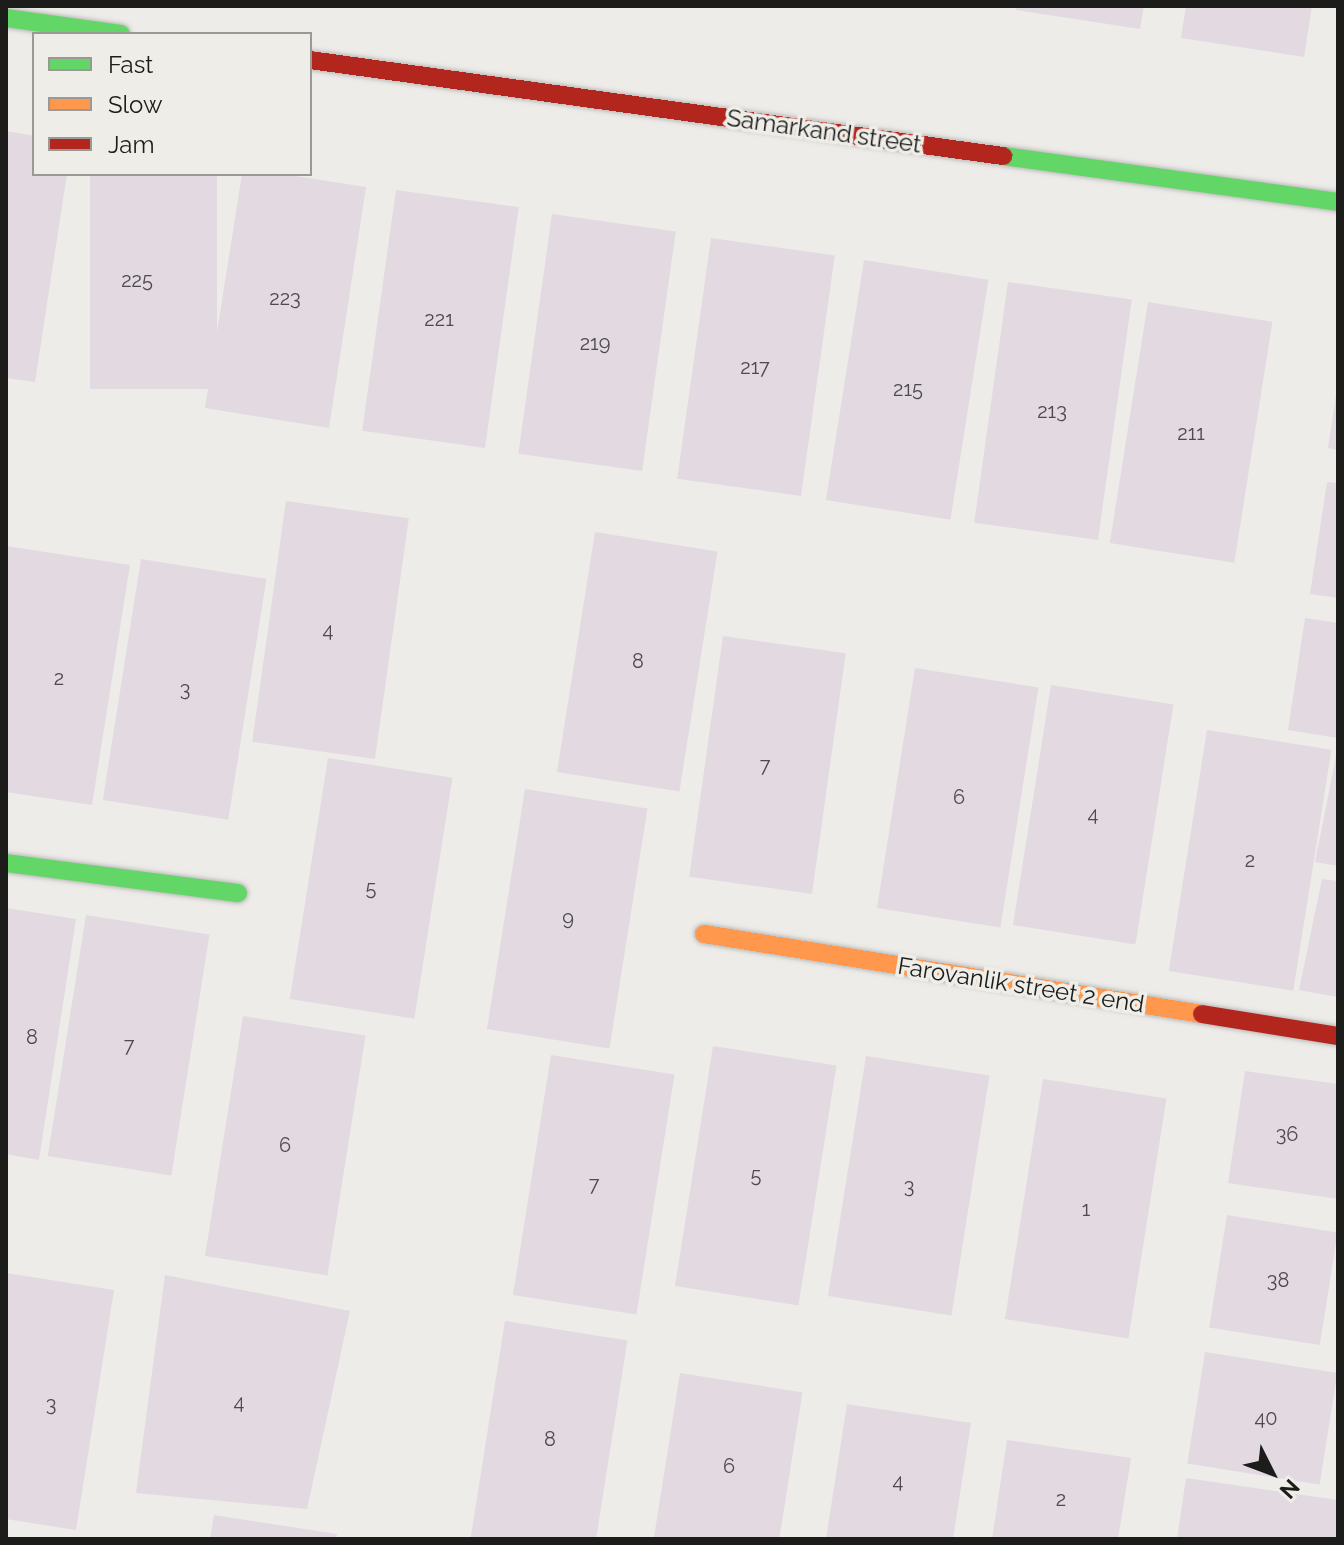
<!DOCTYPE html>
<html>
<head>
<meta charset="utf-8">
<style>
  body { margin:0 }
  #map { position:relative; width:1344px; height:1545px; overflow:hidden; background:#edece9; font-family:Raleway,sans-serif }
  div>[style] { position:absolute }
  .building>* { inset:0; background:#e3d9e1; transform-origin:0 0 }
  .roads { filter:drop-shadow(0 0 2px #bbbab8) drop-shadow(0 0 2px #bbbab8) }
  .fast>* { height:18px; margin:-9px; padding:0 9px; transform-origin:9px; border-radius:9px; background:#63d668 }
  .slow>* { height:18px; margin:-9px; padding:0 9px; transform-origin:9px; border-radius:9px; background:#ff974d }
  .jam>* { height:18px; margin:-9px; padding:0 9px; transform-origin:9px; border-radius:9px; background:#b3261e }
  span { translate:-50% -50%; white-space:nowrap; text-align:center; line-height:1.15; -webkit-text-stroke:7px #eeede8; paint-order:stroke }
  .number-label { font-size:20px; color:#4e4b4c }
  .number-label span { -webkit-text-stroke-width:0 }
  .street-label { font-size:24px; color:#1c1c1a }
  .frame { position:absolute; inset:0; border:8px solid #1c1c1a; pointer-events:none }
  .legend { position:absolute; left:32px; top:32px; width:280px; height:144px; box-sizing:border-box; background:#eeede8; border:2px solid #9a9996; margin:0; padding:10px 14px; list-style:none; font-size:24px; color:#1c1c1a }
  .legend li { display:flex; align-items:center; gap:16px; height:40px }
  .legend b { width:40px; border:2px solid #9a9996 }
  .north { position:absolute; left:1232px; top:1433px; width:80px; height:80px; -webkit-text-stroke:6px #eeede8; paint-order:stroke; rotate:132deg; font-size:22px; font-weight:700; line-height:32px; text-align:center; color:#1c1c1a }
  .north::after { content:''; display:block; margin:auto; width:28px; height:36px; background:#1c1c1a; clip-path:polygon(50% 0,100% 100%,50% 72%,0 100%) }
</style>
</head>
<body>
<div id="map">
  <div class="building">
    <i style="clip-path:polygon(1017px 6px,1144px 6px,1140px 29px,1016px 10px)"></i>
    <i style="clip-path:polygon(1186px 6px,1312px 6px,1304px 57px,1181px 38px)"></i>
    <i style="clip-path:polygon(6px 131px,34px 136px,34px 174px,67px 174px,35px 382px,6px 378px)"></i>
    <i style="left:90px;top:174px;width:127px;height:215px"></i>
    <i style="clip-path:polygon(242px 174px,282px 174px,366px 187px,329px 428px,205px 408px)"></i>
    <i style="left:396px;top:190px;width:124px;height:243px;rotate:8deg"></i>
    <i style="left:552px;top:214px;width:125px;height:242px;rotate:8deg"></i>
    <i style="left:711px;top:238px;width:125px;height:243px;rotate:8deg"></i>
    <i style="left:864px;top:260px;width:126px;height:243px;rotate:9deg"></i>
    <i style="left:1008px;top:282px;width:125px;height:243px;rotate:8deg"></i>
    <i style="left:1148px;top:302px;width:126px;height:244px;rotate:9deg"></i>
    <i style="clip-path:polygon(1336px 395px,1338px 395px,1338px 450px,1328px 448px)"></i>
    <i style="clip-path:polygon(1327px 482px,1338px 483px,1338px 598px,1310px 594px)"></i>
    <i style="left:286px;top:501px;width:124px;height:243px;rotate:8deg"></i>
    <i style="left:595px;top:532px;width:124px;height:243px;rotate:9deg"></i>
    <i style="clip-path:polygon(6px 546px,130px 565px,92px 805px,6px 792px)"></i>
    <i style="left:141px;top:559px;width:127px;height:244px;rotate:9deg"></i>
    <i style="clip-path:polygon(1305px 618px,1338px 623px,1338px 738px,1288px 730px)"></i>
    <i style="left:723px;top:636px;width:124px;height:243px;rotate:8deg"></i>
    <i style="left:915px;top:668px;width:125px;height:243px;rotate:9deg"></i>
    <i style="left:1051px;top:685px;width:124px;height:243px;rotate:9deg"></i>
    <i style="left:1207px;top:730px;width:126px;height:244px;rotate:9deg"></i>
    <i style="clip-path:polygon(1338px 746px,1338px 866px,1315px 862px)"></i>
    <i style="left:328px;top:758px;width:126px;height:244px;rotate:9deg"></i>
    <i style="left:525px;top:789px;width:124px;height:243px;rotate:9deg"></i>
    <i style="clip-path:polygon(1322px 879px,1338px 881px,1338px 997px,1299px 990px)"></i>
    <i style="clip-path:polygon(6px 908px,76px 919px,39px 1160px,6px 1154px)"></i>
    <i style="left:86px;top:915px;width:125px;height:244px;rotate:9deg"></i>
    <i style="left:243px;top:1016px;width:124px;height:243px;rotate:9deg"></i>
    <i style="left:713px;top:1046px;width:125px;height:243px;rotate:9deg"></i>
    <i style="left:551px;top:1055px;width:125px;height:243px;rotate:9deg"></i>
    <i style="left:866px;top:1056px;width:125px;height:243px;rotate:9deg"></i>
    <i style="clip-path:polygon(1245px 1071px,1338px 1084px,1338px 1199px,1228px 1183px)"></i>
    <i style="left:1043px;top:1079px;width:125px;height:243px;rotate:9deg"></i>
    <i style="left:1227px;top:1215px;width:112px;height:114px;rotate:9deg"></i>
    <i style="clip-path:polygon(6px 1273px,114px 1290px,76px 1530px,6px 1519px)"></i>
    <i style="clip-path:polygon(165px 1275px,350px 1311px,307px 1509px,136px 1493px)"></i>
    <i style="left:505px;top:1321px;width:124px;height:221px;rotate:9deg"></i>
    <i style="left:1205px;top:1352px;width:134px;height:113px;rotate:9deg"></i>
    <i style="left:680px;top:1373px;width:124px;height:168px;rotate:9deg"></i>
    <i style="clip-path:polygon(847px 1404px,971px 1423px,953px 1539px,826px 1539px)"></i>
    <i style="clip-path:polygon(1007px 1440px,1131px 1458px,1118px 1539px,992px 1539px)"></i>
    <i style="clip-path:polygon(1186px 1478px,1338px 1500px,1338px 1539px,1177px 1539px)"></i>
    <i style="clip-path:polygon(214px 1515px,337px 1534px,336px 1539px,210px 1539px)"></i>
  </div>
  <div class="roads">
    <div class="fast">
      <i style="left:6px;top:18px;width:116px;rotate:7.9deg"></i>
      <i style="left:1003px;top:156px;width:338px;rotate:7.8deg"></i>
      <i style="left:6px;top:863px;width:234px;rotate:7.4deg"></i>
    </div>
    <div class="slow">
      <i style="left:704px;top:934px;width:504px;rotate:9.13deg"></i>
    </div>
    <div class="jam">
      <i style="left:310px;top:60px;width:700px;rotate:7.89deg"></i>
      <i style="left:1202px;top:1014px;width:138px;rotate:9.2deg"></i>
    </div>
  </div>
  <div class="number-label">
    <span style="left:137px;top:280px">225</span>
    <span style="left:285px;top:298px">223</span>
    <span style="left:439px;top:319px">221</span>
    <span style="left:595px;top:343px">219</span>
    <span style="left:755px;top:367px">217</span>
    <span style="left:908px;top:389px">215</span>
    <span style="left:1052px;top:411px">213</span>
    <span style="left:1191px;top:433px">211</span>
    <span style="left:328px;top:630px">4</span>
    <span style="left:638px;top:661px">8</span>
    <span style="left:59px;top:678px">2</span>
    <span style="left:185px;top:689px">3</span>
    <span style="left:765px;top:765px">7</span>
    <span style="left:959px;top:797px">6</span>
    <span style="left:1093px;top:814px">4</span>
    <span style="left:1250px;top:860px">2</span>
    <span style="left:371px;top:888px">5</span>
    <span style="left:568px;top:918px">9</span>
    <span style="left:32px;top:1037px">8</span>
    <span style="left:129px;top:1045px">7</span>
    <span style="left:1287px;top:1134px">36</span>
    <span style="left:285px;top:1145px">6</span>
    <span style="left:756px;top:1175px">5</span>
    <span style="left:594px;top:1184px">7</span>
    <span style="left:909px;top:1186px">3</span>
    <span style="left:1086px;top:1209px">1</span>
    <span style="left:1278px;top:1280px">38</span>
    <span style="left:239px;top:1402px">4</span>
    <span style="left:51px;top:1404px">3</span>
    <span style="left:1266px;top:1418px">40</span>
    <span style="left:550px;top:1439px">8</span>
    <span style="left:729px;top:1466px">6</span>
    <span style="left:898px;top:1481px">4</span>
    <span style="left:1061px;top:1499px">2</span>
  </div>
  <div class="street-label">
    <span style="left:824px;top:131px;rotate:8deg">Samarkand street</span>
    <span style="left:1021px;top:985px;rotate:9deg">Farovanlik street 2 end</span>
  </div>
  <div class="frame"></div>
  <ul class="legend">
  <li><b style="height:10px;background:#63d668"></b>Fast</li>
  <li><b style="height:10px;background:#ff974d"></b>Slow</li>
  <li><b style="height:10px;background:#b3261e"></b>Jam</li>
  </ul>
  <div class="north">N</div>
</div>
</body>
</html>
